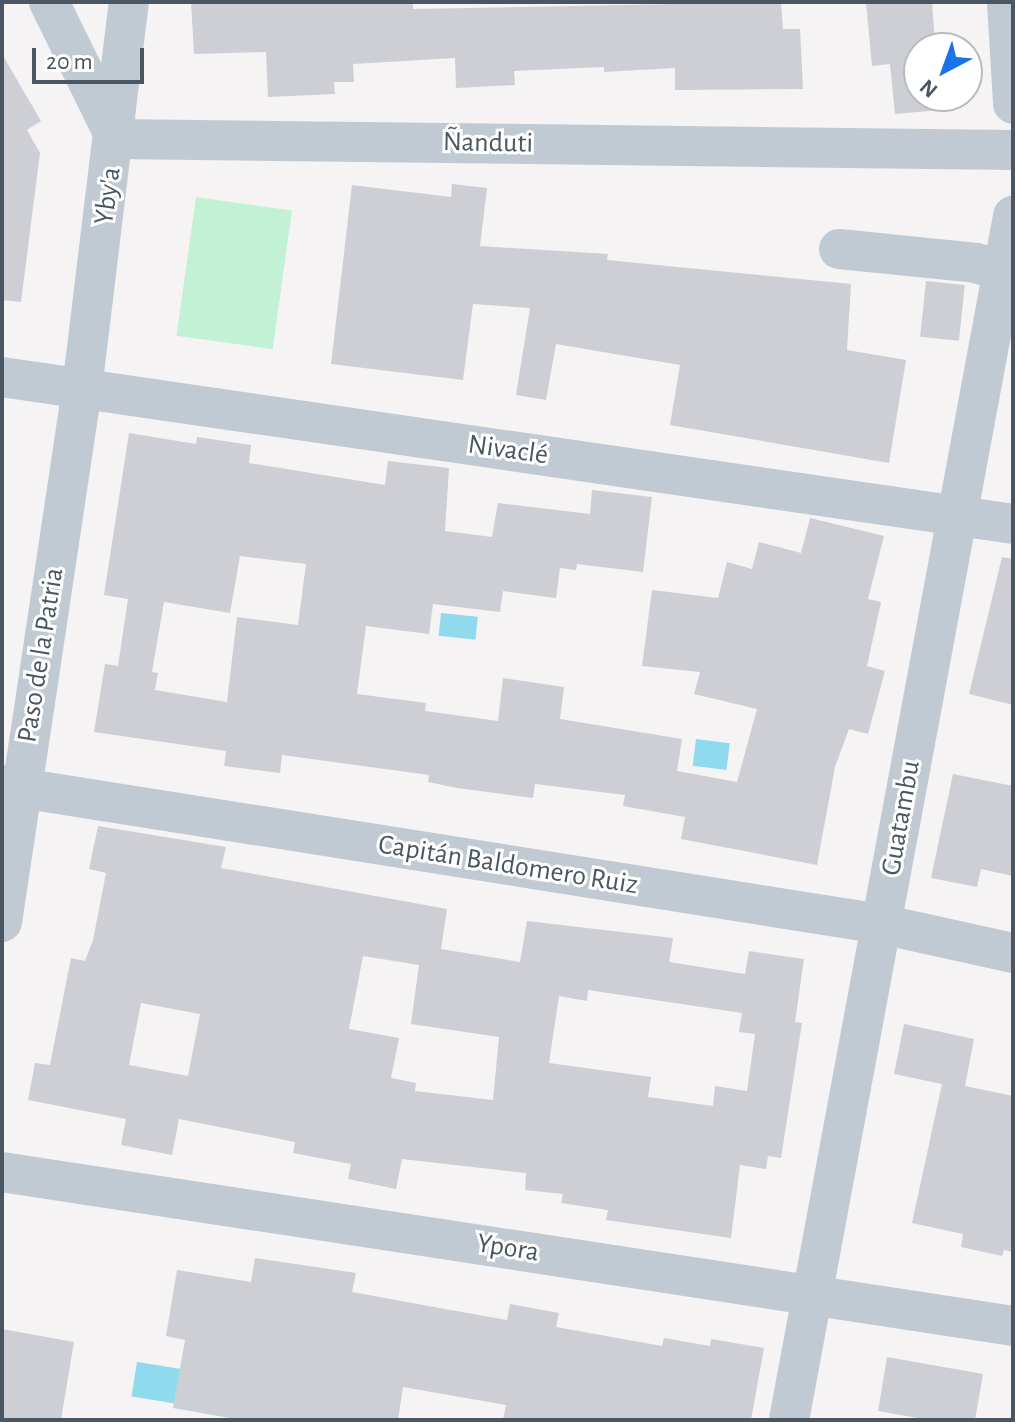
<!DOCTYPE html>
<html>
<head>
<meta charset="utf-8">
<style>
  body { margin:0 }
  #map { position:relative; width:1015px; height:1422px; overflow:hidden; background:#f5f3f3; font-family:"Alegreya Sans",sans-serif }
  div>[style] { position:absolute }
  .green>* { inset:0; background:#c3f1d5; transform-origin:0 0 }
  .water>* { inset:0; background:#90daee; transform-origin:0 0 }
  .building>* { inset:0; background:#cdcfd5; transform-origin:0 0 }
  .minor>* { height:40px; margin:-20px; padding:0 20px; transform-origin:20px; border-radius:20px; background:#c1cad2 }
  span { translate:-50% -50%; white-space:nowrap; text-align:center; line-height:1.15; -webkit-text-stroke:6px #fff; paint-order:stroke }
  .street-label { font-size:28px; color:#4a5661 }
  .frame { position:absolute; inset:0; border:4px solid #4a5661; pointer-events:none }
  .north { position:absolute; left:903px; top:32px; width:80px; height:80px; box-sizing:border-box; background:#fff; border:2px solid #b7bbc0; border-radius:50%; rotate:221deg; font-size:22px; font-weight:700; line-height:32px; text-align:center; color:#4a5661 }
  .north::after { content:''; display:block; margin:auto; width:28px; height:36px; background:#1a73e8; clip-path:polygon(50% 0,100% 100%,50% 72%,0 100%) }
  .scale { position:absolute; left:32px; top:48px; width:112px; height:36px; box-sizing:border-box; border:4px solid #4a5661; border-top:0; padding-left:10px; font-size:24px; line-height:28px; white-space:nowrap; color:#4a5661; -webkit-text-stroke:6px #fff; paint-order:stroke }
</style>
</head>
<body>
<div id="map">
  <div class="green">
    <i style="left:196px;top:197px;width:97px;height:140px;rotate:8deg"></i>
  </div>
  <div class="water">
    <i style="left:441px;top:613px;width:37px;height:23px;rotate:6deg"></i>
    <i style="left:696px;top:739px;width:34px;height:27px;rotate:7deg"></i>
    <i style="left:137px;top:1362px;width:50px;height:35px;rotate:9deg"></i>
  </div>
  <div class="building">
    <i style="clip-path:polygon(191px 2px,413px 2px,413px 9px,781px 2px,783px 29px,800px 29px,803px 89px,675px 90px,675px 68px,604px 72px,604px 67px,514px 71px,515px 85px,456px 88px,455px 58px,353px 64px,354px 82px,334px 82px,335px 94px,268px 97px,266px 52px,194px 54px)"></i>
    <i style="clip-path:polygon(866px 2px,932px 2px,935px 44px,945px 43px,946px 48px,919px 48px,919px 96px,951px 96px,952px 109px,895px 114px,890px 64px,872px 66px)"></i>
    <i style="clip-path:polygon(2px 54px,41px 121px,27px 130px,40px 153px,21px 302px,2px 300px)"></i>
    <i style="clip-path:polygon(452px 184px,487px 188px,480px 246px,608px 254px,607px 260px,851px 284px,847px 350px,906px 360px,889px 463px,670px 425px,680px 365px,556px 344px,546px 400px,516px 395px,530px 308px,473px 304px,463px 380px,331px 364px,352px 185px,451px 197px)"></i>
    <i style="left:926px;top:281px;width:39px;height:56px;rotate:6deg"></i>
    <i style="clip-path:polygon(evenodd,129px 433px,196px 444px,197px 437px,251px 445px,249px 463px,385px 485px,388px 461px,449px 468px,445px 531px,492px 537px,498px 503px,590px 514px,592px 490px,652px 497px,643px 572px,577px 564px,576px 570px,560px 568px,556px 598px,503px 591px,500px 612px,433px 604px,429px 634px,366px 626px,357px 694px,426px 703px,425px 711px,498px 721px,503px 678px,564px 687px,560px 719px,682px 739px,677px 771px,737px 782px,757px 709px,694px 694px,700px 672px,642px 666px,652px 590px,718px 598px,727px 562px,752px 569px,759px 542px,801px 553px,810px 518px,884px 536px,868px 599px,881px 602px,867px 666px,885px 671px,868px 734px,849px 729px,835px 767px,817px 865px,681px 839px,685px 817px,623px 806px,625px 795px,535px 784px,533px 798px,457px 788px,428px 782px,429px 775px,282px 755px,280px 773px,224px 766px,226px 751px,94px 732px,105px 664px,118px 666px,128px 599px,104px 595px,129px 433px,240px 556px,306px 564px,298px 625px,237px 617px,227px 702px,155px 690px,158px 673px,152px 672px,164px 602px,230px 613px,240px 556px)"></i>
    <i style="clip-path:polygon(1002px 557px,1013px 559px,1013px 705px,969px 694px)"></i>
    <i style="clip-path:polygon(953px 774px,1013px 786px,1013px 876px,981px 869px,977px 887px,931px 878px)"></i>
    <i style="clip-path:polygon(evenodd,98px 826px,226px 847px,221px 868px,447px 909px,441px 949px,520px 962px,527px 921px,673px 938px,669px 962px,745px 974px,749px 951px,804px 959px,795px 1022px,802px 1023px,781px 1158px,768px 1156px,766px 1169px,740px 1165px,731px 1238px,606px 1220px,608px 1210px,561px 1203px,563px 1194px,525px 1190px,526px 1173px,402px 1159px,396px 1189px,348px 1179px,351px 1164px,293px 1153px,295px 1142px,179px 1119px,172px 1155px,121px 1145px,126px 1119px,28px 1100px,35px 1063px,50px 1065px,71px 958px,85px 961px,93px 940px,106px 873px,89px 869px,98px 826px,363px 956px,419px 965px,411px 1024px,499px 1037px,493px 1100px,415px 1091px,416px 1083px,391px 1078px,399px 1038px,349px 1029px,363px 956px,98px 826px,588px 990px,742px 1013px,739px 1032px,755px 1034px,747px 1091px,715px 1086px,713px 1106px,648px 1097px,651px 1077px,549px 1063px,559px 996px,587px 1001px,588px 990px,98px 826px,141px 1003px,200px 1014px,188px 1076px,129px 1065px,141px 1003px)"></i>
    <i style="clip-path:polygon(904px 1024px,974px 1039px,965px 1086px,1013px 1096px,1013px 1252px,1004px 1250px,1002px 1256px,961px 1247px,963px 1234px,912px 1223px,942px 1084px,894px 1074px)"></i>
    <i style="clip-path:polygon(255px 1258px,356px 1273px,352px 1292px,445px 1309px,507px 1320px,510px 1304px,559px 1313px,556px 1327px,662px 1346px,664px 1338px,710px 1346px,711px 1339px,764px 1348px,751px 1420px,503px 1420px,506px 1405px,403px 1387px,398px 1420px,241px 1420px,173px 1408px,185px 1340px,166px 1336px,177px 1270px,251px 1282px)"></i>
    <i style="clip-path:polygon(2px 1329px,74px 1342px,61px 1420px,2px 1420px)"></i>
    <i style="clip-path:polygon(887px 1357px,983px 1374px,975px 1420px,929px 1420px,878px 1411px)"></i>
  </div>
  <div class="minor">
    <i style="left:49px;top:2px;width:153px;rotate:63.9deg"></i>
    <i style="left:116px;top:139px;width:897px;rotate:0.7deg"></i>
    <i style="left:1007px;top:2px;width:102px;rotate:86.6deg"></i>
    <i style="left:839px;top:249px;width:138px;rotate:5.8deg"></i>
    <i style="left:976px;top:263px;width:27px;rotate:17deg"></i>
    <i style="left:2px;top:377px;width:1022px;rotate:8.27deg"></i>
    <i style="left:2px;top:785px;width:890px;rotate:8.99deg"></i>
    <i style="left:881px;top:924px;width:135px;rotate:12.4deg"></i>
    <i style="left:2px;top:922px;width:539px;rotate:-81.46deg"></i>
    <i style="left:82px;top:389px;width:390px;rotate:-83.1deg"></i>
    <i style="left:2px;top:1172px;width:1023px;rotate:8.66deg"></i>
    <i style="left:789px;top:1420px;width:1225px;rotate:-79.46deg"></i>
  </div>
  <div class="street-label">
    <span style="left:488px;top:143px;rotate:1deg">Ñanduti</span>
    <span style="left:108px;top:196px;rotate:-82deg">Yby'a</span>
    <span style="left:508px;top:450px;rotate:8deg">Nivaclé</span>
    <span style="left:41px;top:655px;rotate:-81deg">Paso de la Patria</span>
    <span style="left:901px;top:818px;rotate:-80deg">Guatambu</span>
    <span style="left:508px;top:865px;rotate:9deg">Capitán Baldomero Ruiz</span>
    <span style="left:508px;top:1248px;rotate:9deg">Ypora</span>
  </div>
  <div class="frame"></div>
  <div class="north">N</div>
  <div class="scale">20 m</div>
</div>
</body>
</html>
